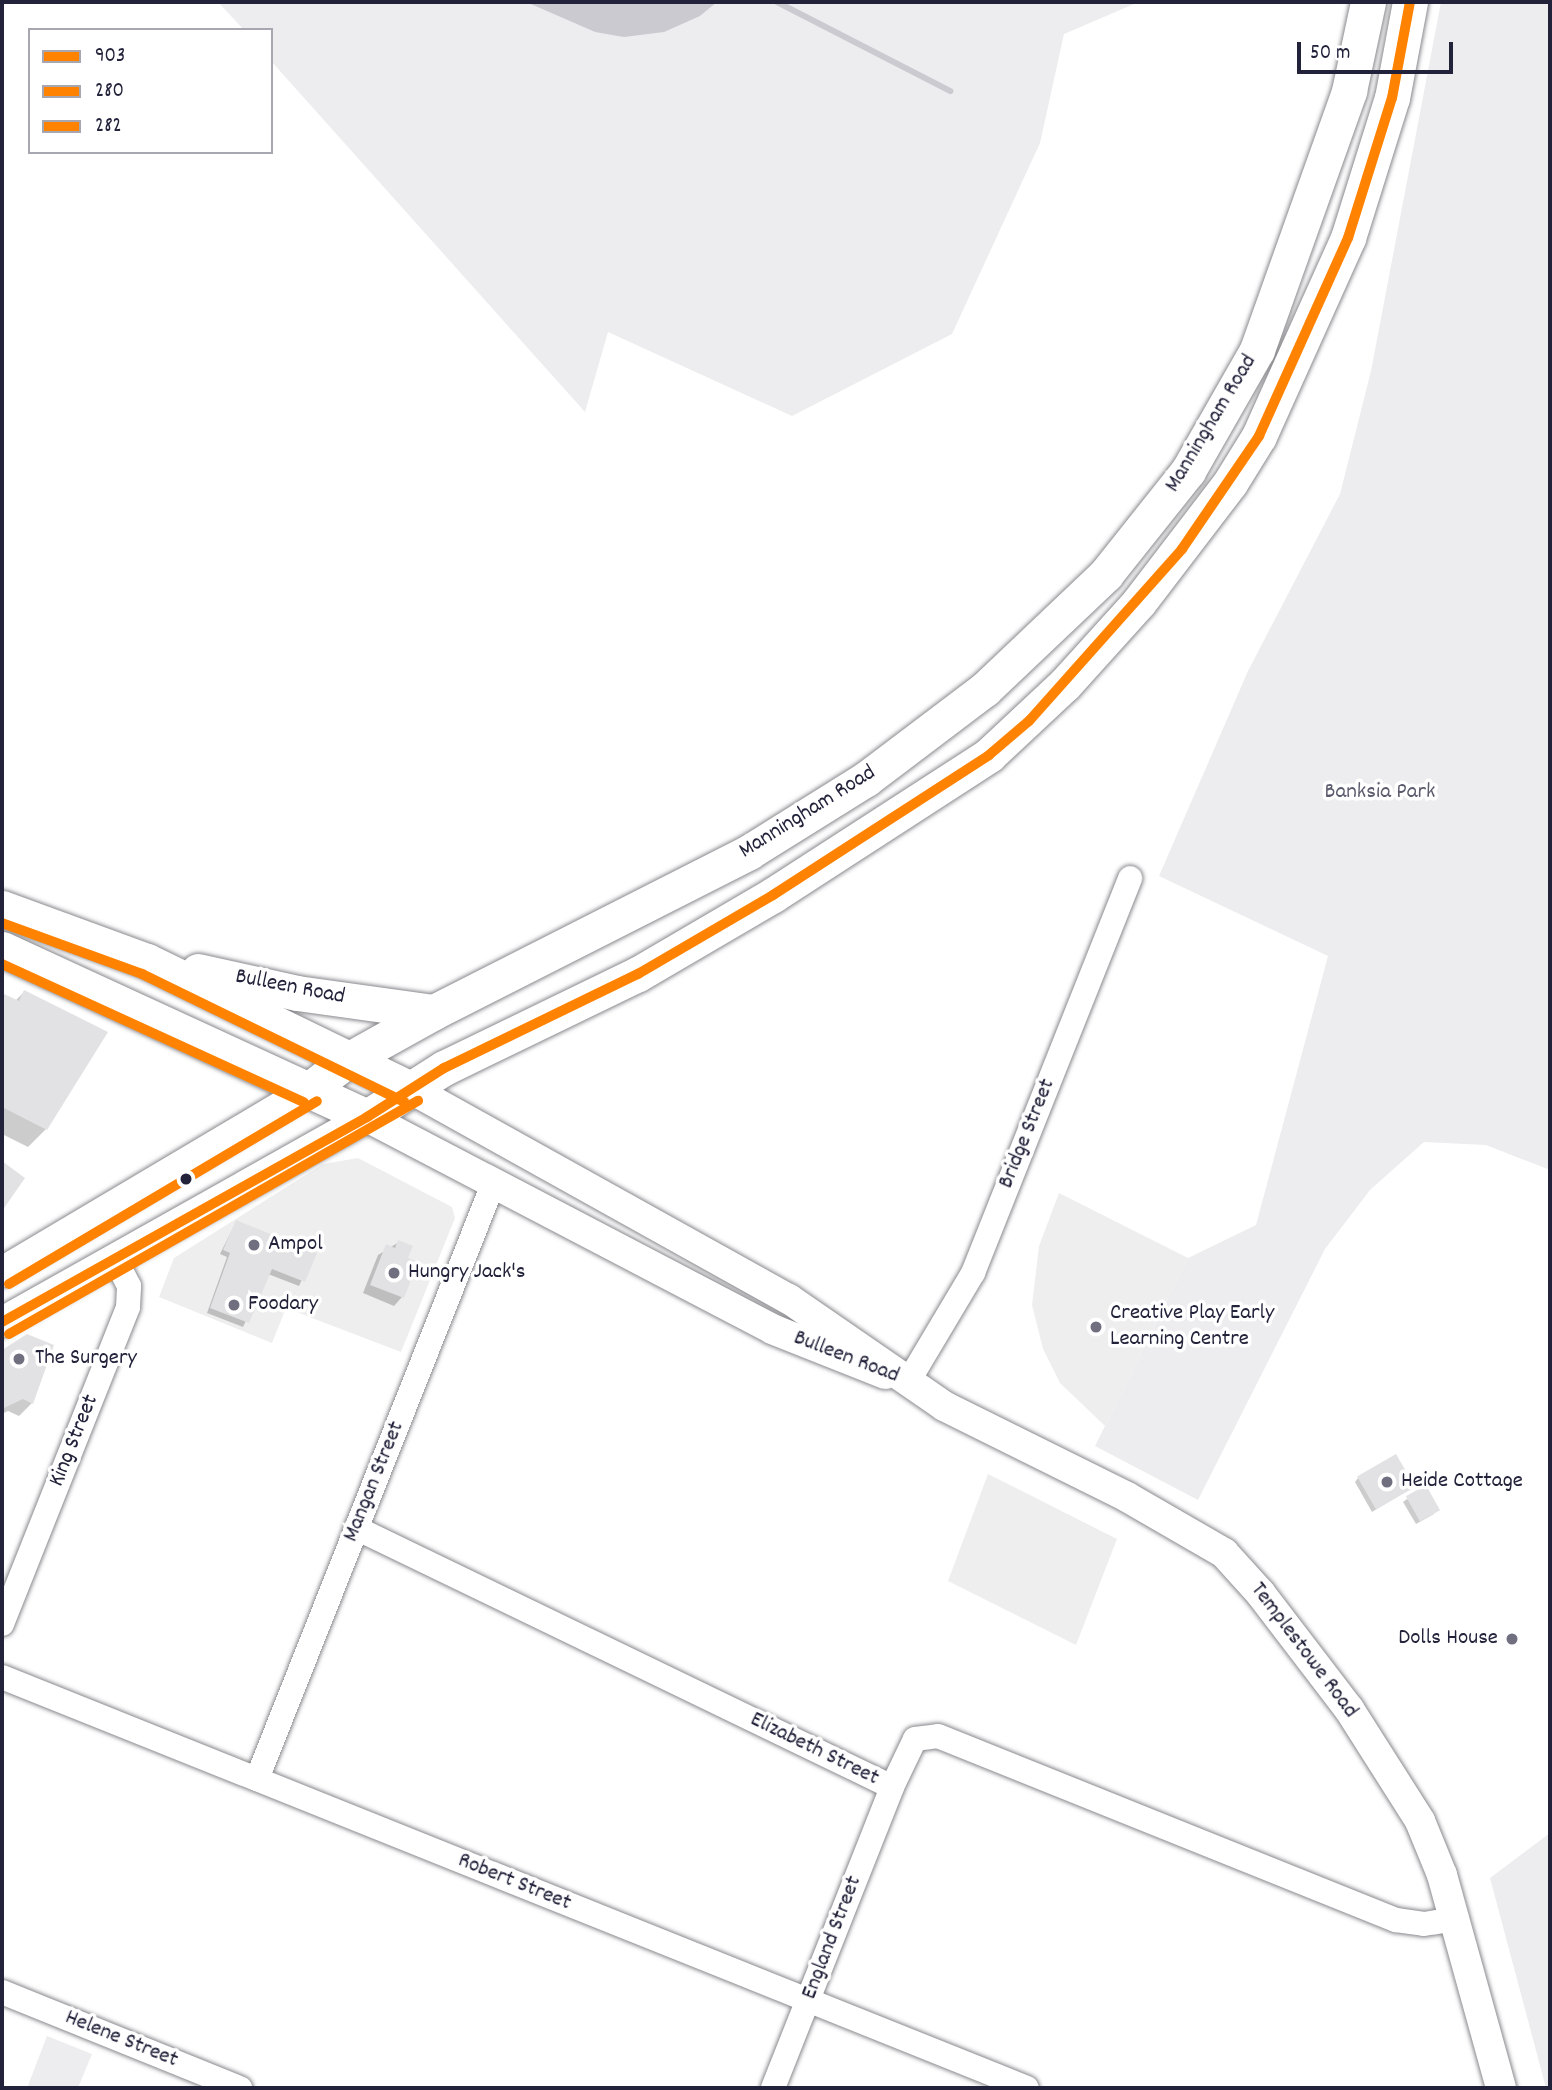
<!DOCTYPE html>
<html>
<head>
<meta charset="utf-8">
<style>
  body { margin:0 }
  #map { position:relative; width:1552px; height:2090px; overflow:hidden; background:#fff; font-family:Dekko,sans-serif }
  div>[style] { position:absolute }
  .built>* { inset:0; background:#eeeeef }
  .green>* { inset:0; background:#ededef }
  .water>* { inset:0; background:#cacad0 }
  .shadow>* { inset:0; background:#0003 }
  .stream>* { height:6px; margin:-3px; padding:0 3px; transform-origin:3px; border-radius:3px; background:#cacad0 }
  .building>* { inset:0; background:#e2e2e4; transform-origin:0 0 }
  .roads { filter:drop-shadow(0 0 2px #8a8a8f) drop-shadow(0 0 2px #8a8a8f) }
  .minor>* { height:24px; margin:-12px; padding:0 12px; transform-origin:12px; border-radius:12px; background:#fff }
  .major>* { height:30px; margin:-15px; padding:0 15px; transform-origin:15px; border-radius:15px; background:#fff }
  .highway>* { height:35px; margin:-17.5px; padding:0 17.5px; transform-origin:17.5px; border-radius:17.5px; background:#fff }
  .bus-1>* { height:10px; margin:-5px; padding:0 5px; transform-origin:5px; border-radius:5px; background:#ff8200 }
  .bus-2>* { height:10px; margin:-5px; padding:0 5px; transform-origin:5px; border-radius:5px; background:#ff8200 }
  .bus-3>* { height:10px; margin:-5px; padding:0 5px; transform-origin:5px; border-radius:5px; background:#ff8200 }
  .dots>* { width:19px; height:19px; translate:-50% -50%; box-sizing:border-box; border:4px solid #fff; border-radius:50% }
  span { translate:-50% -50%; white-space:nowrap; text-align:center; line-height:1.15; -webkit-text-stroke:7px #fff; paint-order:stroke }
  .street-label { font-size:23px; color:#22223b }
  .park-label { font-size:23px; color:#5b5b6d }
  .poi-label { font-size:23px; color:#22223b }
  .left { translate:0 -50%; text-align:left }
  .right { translate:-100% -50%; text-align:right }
  .frame { position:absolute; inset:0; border:4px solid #22223b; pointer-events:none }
  .legend { position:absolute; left:28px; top:28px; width:245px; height:126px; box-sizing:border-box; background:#fff; border:2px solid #a7a7b1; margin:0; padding:9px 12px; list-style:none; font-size:21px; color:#22223b }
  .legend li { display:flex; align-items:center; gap:14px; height:35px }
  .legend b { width:35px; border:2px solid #a7a7b1 }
  .scale { position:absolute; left:1297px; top:42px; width:156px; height:32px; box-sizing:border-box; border:4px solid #22223b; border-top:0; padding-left:9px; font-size:21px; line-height:24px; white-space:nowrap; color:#22223b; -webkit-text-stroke:5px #fff; paint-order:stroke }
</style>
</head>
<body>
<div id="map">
  <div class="built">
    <i style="clip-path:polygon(358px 1158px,452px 1207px,455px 1218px,401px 1352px,286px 1308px,272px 1343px,159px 1297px,174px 1258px,323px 1164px)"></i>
    <i style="clip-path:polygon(1059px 1193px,1188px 1258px,1105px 1426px,1060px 1383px,1043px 1349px,1032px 1305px,1039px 1246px)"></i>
    <i style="clip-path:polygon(988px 1474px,1117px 1539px,1076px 1645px,948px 1581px)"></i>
  </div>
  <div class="green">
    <i style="clip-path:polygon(218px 2px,526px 2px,595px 32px,700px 16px,717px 2px,1139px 2px,1064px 34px,1040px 143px,952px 334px,792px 416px,608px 332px,585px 412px,271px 61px,271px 30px,244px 30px)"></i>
    <i style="clip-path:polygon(1441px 2px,1550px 2px,1550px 1170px,1486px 1145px,1424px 1142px,1370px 1190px,1325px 1249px,1198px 1500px,1095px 1446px,1188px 1258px,1256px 1225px,1328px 956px,1159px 876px,1248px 671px,1340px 494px,1371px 371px)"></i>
    <i style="clip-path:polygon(1550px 1833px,1550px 2088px,1546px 2088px,1490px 1878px)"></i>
    <i style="clip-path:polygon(47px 2036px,92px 2054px,78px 2088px,27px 2088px)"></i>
  </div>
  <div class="water">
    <i style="clip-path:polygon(526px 2px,717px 2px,700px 16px,664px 32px,624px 37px,595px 32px)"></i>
  </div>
  <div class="shadow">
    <i style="clip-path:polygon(24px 992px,46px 1129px,28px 1147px,2px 1134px,2px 995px,15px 1001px)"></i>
    <i style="clip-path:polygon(236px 1222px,314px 1254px,299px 1286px,268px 1274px,243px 1327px,207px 1313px,227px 1257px,220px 1254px)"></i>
    <i style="clip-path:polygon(399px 1242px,406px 1259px,402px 1297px,394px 1306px,363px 1293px,378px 1255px)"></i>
    <i style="clip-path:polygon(27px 1336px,32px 1403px,19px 1416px,8px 1411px,2px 1414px,2px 1352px)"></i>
    <i style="clip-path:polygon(1358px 1478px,1413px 1487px,1372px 1512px,1355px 1482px)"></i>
    <i style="clip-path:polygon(1407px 1499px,1434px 1514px,1416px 1524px,1403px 1502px)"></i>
  </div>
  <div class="stream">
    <i style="left:777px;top:2px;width:195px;rotate:27.2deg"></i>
  </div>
  <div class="building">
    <i style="clip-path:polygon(24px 990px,108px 1032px,47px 1130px,2px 1107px,2px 993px,19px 1001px)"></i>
    <i style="clip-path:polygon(2px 1161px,25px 1178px,2px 1211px)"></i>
    <i style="clip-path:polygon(236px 1220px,317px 1253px,305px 1282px,272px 1269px,249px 1323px,210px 1308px,230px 1253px,223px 1250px)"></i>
    <i style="clip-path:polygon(398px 1240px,413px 1246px,408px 1258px,418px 1262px,404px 1298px,370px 1285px,386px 1244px,395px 1248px)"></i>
    <i style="clip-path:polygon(27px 1334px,54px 1345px,33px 1404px,23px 1399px,2px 1409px,2px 1350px)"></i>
    <i style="left:1396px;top:1454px;width:38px;height:45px;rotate:60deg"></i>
    <i style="left:1426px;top:1485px;width:29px;height:23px;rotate:61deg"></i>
  </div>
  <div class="roads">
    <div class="minor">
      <i style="left:908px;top:1382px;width:127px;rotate:-59.2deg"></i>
      <i style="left:973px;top:1273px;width:425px;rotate:-68.3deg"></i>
      <i style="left:356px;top:1528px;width:595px;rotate:25.79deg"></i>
      <i style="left:892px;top:1787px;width:53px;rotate:-64.4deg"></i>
      <i style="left:915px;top:1739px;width:23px;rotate:-7deg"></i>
      <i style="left:938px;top:1736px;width:494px;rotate:21.9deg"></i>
      <i style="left:1396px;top:1920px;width:28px;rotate:8deg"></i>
      <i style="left:1424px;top:1924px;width:30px;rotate:-9deg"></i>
      <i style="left:2px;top:1624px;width:341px;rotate:-68.3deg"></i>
      <i style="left:128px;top:1307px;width:21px;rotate:-87deg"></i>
      <i style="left:129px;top:1286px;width:30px;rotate:-117deg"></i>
      <i style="left:2px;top:1677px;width:1104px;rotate:21.85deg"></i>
      <i style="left:257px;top:1779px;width:640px;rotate:-68.36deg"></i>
      <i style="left:2px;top:1992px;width:257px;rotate:22deg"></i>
      <i style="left:773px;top:2088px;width:324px;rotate:-68.4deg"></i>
    </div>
    <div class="major">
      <i style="left:411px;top:1089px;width:432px;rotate:29.1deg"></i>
      <i style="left:789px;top:1299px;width:188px;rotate:34.6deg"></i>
      <i style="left:944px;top:1406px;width:204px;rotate:26.4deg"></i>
      <i style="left:1127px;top:1497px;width:112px;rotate:30deg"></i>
      <i style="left:1224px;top:1553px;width:55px;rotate:47.9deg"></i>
      <i style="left:1261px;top:1594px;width:145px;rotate:52.6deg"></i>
      <i style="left:1349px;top:1709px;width:133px;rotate:57.6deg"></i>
      <i style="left:1420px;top:1821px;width:58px;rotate:67.8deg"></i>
      <i style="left:1442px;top:1875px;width:221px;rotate:74.5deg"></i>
      <i style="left:2px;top:1272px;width:358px;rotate:-30.7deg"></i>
      <i style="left:2px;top:1322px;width:419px;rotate:-29.3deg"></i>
      <i style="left:367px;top:1117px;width:457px;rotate:27.6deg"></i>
      <i style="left:772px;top:1329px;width:122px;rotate:21.7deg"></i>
    </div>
    <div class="highway">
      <i style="left:2px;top:908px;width:154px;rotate:20.1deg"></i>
      <i style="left:147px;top:961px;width:293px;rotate:25.9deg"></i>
      <i style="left:2px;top:949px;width:402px;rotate:24.7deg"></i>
      <i style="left:367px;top:1117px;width:91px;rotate:-32.5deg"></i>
      <i style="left:444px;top:1068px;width:216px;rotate:-25.9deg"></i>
      <i style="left:638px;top:974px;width:156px;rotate:-30.3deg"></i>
      <i style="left:773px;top:895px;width:257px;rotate:-32.9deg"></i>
      <i style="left:989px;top:755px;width:104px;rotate:-43.1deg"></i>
      <i style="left:1065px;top:684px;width:110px;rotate:-47.9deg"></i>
      <i style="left:1139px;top:602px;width:150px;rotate:-52.6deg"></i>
      <i style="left:1230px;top:483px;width:55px;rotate:-58.3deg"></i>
      <i style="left:1259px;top:436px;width:217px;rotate:-65.8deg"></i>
      <i style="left:1348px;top:238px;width:147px;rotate:-72.6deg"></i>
      <i style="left:1392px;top:98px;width:98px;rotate:-79.4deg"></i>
      <i style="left:198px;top:971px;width:101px;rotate:12.5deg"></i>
      <i style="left:297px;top:993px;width:138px;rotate:7.9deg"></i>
      <i style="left:310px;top:1089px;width:46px;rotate:-37.9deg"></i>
      <i style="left:346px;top:1061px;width:101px;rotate:-29.1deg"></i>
      <i style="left:434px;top:1012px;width:353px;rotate:-26.9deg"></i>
      <i style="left:749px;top:852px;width:138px;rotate:-32deg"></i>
      <i style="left:866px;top:779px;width:149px;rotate:-37.1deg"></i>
      <i style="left:985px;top:689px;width:167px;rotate:-43.5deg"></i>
      <i style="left:1106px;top:574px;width:132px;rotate:-51.5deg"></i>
      <i style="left:1188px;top:471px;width:139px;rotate:-60.3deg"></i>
      <i style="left:1257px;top:350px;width:275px;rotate:-70.4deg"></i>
      <i style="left:1349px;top:91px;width:91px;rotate:-77.9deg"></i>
    </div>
  </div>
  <div class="bus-1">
    <i style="left:2px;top:1322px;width:419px;rotate:-29.3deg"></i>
    <i style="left:367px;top:1117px;width:91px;rotate:-32.5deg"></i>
    <i style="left:444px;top:1068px;width:216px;rotate:-25.9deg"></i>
    <i style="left:638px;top:974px;width:156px;rotate:-30.3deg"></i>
    <i style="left:773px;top:895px;width:257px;rotate:-32.9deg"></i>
    <i style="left:989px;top:755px;width:52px;rotate:-40.4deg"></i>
    <i style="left:1029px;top:721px;width:230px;rotate:-48.3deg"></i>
    <i style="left:1182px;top:549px;width:137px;rotate:-55.7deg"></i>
    <i style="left:1259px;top:436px;width:217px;rotate:-65.8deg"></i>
    <i style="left:1348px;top:238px;width:147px;rotate:-72.6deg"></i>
    <i style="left:1392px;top:98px;width:98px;rotate:-79.4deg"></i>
  </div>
  <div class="bus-2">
    <i style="left:2px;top:923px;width:149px;rotate:20deg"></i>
    <i style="left:142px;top:974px;width:292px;rotate:26deg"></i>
    <i style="left:9px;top:1334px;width:471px;rotate:-29.7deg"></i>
  </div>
  <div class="bus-3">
    <i style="left:2px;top:964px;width:332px;rotate:24.6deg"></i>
    <i style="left:9px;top:1284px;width:358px;rotate:-30.7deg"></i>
  </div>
  <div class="dots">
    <i style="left:186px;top:1179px;background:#22223b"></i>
    <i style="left:254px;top:1245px;background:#6f6f80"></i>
    <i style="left:394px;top:1273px;background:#6f6f80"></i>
    <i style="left:234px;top:1305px;background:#6f6f80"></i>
    <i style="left:1096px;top:1327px;background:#6f6f80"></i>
    <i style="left:19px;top:1359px;background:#6f6f80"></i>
    <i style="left:1387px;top:1482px;background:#6f6f80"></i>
    <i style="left:1512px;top:1639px;background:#6f6f80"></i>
  </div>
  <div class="street-label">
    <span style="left:1212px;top:424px;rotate:-59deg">Manningham Road</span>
    <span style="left:808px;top:813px;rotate:-32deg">Manningham Road</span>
    <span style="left:290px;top:988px;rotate:11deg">Bulleen Road</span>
    <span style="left:1028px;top:1134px;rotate:-68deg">Bridge Street</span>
    <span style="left:846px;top:1358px;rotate:21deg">Bulleen Road</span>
    <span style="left:75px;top:1441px;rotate:-68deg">King Street</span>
    <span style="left:375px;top:1482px;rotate:-68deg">Mangan Street</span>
    <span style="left:1303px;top:1651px;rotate:53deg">Templestowe Road</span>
    <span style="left:814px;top:1750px;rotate:26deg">Elizabeth Street</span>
    <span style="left:514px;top:1883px;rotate:22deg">Robert Street</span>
    <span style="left:833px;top:1938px;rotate:-69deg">England Street</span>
    <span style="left:121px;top:2040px;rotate:22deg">Helene Street</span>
  </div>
  <div class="park-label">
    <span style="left:1380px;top:793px">Banksia Park</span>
  </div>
  <div class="poi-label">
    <span class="left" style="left:268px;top:1245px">Ampol</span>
    <span class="left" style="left:408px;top:1273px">Hungry Jack's</span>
    <span class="left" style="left:248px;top:1305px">Foodary</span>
    <span class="left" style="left:1110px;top:1327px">Creative Play Early<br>Learning Centre</span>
    <span class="left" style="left:35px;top:1359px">The Surgery</span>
    <span class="left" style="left:1401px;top:1482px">Heide Cottage</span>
    <span class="right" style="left:1498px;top:1639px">Dolls House</span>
  </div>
  <div class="frame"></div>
  <ul class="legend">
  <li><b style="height:9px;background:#ff8200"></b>903</li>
  <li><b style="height:9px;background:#ff8200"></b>280</li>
  <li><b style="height:9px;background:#ff8200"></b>282</li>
  </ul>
  <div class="scale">50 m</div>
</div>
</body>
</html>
